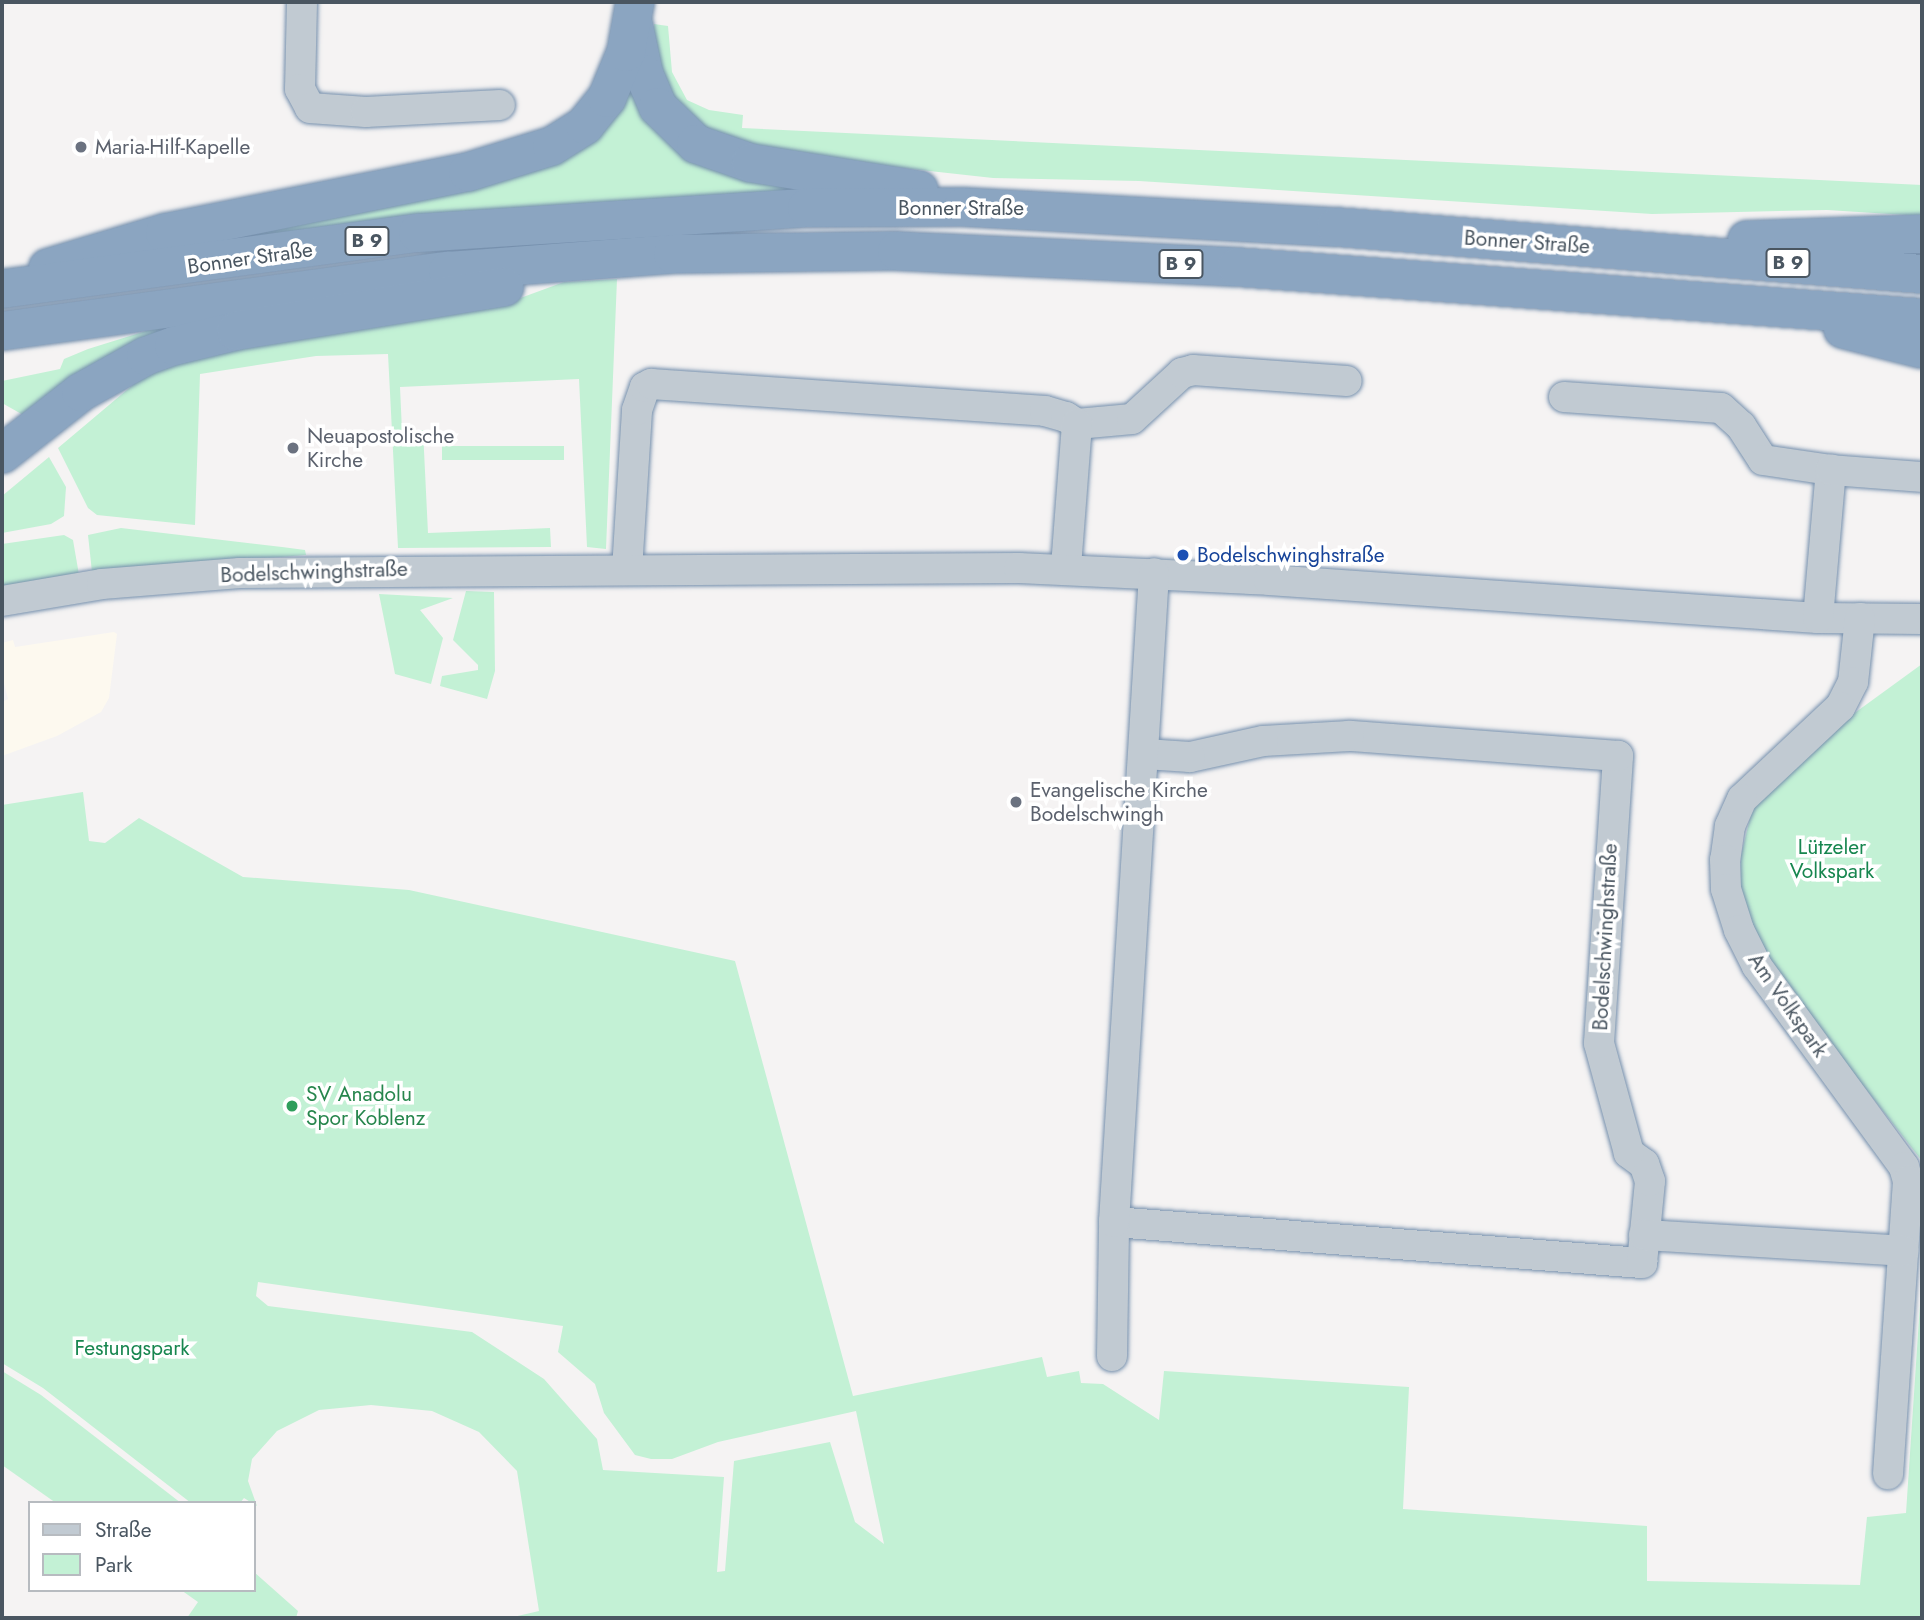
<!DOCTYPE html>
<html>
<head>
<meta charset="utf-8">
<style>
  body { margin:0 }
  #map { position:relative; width:1924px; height:1620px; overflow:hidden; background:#f5f3f3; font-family:Jost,sans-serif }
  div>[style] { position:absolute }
  .commercial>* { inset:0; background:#fdf9ef }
  .green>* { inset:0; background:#c3f1d5; transform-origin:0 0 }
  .roads { filter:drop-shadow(0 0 2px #7690ad) drop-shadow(0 0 2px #7690ad) }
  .street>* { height:30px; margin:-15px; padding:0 15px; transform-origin:15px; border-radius:15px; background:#c1cad2 }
  .highway>* { height:38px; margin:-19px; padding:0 19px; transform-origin:19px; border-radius:19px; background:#8ba5c1 }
  .dots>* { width:19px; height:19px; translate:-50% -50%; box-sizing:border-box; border:4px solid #fff; border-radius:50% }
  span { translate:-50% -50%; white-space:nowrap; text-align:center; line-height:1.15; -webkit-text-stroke:7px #fff; paint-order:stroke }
  .shield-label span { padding:2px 5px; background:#fff; border:2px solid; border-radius:5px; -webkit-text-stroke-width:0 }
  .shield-label { font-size:19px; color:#4a5661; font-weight:700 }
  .worship-label { font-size:21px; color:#5b616d }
  .left { translate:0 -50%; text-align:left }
  .street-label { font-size:21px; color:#4a5661 }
  .transit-label { font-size:21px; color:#164399 }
  .park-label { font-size:21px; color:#17864f }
  .leisure-label { font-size:21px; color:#27864d }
  .frame { position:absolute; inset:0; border:4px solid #4a5661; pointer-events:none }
  .legend { position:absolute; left:28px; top:1501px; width:228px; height:91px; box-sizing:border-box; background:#fff; border:2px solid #b7bbc0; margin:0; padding:9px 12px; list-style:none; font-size:21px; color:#4a5661 }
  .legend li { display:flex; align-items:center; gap:14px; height:35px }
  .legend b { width:35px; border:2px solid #b7bbc0 }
</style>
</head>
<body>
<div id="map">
  <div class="commercial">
    <i style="clip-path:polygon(114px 632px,117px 634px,109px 698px,101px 712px,57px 736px,2px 756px,2px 702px,8px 699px,2px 675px,2px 643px,13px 640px,15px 647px)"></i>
  </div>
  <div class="green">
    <i style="clip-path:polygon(654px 24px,668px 26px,672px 72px,687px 100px,709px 110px,743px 115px,742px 128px,1922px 185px,1922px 216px,1827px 210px,1652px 214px,1139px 181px,993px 178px,757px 152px,684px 122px,651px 46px)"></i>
    <i style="clip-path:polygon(627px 80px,648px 114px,850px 186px,153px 253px,514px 173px)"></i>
    <i style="clip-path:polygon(617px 279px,606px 549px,587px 547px,579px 379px,400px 387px,402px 431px,423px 430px,428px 533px,550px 528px,551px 547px,398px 548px,388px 354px,316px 356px,200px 374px,195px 525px,97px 515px,88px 508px,58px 448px,147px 373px,202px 350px,515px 300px,564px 282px)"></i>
    <i style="clip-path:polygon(350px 302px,25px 416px,2px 403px,2px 381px,60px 369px,64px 359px,88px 349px,191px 317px)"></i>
    <i style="left:564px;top:446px;width:14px;height:122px;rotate:90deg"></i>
    <i style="clip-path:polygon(49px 457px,66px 487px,64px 516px,51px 524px,2px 533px,2px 496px)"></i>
    <i style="clip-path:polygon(121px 528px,282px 547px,305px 550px,306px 555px,92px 572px,88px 535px)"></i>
    <i style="clip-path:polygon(64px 535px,73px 540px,79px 575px,2px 589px,2px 544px)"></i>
    <i style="clip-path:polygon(466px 591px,494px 592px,495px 671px,487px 699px,440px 686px,442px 676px,478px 670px,478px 665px,453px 640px)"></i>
    <i style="clip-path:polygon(379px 594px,453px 598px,420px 610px,443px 638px,431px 684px,395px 674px)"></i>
    <i style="clip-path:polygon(1922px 664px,1922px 1161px,1765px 960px,1740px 886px,1741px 855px,1754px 802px,1834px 728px)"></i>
    <i style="clip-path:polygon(evenodd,83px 792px,89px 841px,105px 843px,139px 818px,243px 877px,409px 890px,735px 961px,853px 1396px,1042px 1357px,1047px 1377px,1079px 1371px,1081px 1383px,1103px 1384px,1159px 1420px,1164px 1371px,1409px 1387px,1403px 1509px,1647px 1526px,1647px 1581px,1860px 1585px,1867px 1517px,1906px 1513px,1922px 1274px,1922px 1618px,509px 1618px,539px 1611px,517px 1471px,479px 1432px,432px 1411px,371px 1405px,319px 1410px,277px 1431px,252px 1459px,248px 1481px,257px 1506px,244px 1498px,240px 1503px,191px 1503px,43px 1388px,2px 1363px,2px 805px,83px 792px,258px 1282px,563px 1326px,558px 1352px,595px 1384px,604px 1413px,635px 1455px,651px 1459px,672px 1459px,718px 1442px,856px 1411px,884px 1544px,855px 1522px,830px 1442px,734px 1461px,725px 1571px,717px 1572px,724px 1477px,603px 1470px,597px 1439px,544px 1379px,472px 1332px,268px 1306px,256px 1296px,258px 1282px)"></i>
    <i style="clip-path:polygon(2px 1371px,41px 1395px,181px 1503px,56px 1503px,2px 1465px)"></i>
    <i style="clip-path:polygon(254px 1572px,298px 1611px,296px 1618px,187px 1618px,198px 1602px,181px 1590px,254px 1590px)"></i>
  </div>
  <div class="roads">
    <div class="street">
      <i style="left:302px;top:2px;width:87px;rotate:91.3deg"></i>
      <i style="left:300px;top:89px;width:21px;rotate:62deg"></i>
      <i style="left:310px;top:108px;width:56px;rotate:4.1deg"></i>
      <i style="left:366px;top:112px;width:134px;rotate:-3deg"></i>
      <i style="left:1564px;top:397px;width:157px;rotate:4deg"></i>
      <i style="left:1721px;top:408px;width:27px;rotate:42deg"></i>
      <i style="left:1741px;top:426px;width:40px;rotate:57.1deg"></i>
      <i style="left:1763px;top:460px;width:69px;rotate:8.4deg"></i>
      <i style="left:1077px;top:424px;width:55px;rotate:-5.2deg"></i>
      <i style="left:1132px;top:419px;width:68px;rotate:-42.6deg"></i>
      <i style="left:1182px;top:373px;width:11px;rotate:-15deg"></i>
      <i style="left:1193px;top:370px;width:154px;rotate:4.1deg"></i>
      <i style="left:627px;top:570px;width:160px;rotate:-86.4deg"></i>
      <i style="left:637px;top:410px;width:24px;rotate:-71deg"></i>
      <i style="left:645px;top:387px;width:7px;rotate:-27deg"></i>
      <i style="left:651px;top:384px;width:395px;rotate:3.9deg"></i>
      <i style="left:1045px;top:411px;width:22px;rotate:16deg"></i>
      <i style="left:1066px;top:417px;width:13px;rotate:32deg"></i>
      <i style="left:1077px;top:424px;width:144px;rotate:94.4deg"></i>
      <i style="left:2px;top:601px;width:101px;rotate:-9.6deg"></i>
      <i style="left:102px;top:584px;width:138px;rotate:-4.6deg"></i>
      <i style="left:240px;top:573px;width:779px;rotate:-0.37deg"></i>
      <i style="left:1019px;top:568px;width:250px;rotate:2.7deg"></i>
      <i style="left:1269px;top:580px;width:550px;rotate:3.96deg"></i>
      <i style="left:1818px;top:618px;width:104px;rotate:0.6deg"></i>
      <i style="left:1818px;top:618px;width:149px;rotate:-85deg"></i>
      <i style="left:1831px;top:470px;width:91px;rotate:4.4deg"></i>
      <i style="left:1860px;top:618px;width:64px;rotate:96.2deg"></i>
      <i style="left:1853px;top:682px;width:28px;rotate:117deg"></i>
      <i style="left:1840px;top:707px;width:134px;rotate:136.8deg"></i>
      <i style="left:1742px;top:799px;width:30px;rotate:114deg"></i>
      <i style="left:1730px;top:826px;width:34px;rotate:98deg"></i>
      <i style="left:1725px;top:860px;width:29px;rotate:88deg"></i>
      <i style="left:1726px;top:889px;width:43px;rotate:72.4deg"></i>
      <i style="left:1739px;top:930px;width:40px;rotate:63.4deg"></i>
      <i style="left:1757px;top:966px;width:249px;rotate:53.8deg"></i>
      <i style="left:1904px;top:1167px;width:15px;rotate:74deg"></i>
      <i style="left:1908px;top:1181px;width:294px;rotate:93.9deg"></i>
      <i style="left:1114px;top:1222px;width:530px;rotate:4.44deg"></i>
      <i style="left:1642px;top:1263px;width:82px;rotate:-84.4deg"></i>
      <i style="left:1650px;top:1181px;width:18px;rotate:-109deg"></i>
      <i style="left:1644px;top:1164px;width:19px;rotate:-144deg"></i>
      <i style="left:1629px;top:1153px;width:114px;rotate:-105.3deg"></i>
      <i style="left:1599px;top:1043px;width:288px;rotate:-86.2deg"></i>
      <i style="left:1618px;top:756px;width:270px;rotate:-175.7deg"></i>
      <i style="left:1349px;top:736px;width:86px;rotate:176.7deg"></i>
      <i style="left:1263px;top:741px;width:75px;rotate:167.6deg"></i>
      <i style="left:1190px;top:757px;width:45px;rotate:-176.2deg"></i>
      <i style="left:1644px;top:1235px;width:260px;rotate:3.5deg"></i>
      <i style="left:1112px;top:1356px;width:134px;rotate:-89.1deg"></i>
      <i style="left:1114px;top:1222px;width:650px;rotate:-86.47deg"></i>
    </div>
    <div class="highway">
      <i style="left:634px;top:27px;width:48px;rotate:78deg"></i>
      <i style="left:644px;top:74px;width:36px;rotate:67deg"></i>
      <i style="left:658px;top:107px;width:53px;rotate:44.2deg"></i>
      <i style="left:696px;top:144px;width:58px;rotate:19.1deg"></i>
      <i style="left:751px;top:163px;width:170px;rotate:9.1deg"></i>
      <i style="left:1747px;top:240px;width:175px;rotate:-2deg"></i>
      <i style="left:48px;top:268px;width:122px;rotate:-16.7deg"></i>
      <i style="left:165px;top:233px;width:309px;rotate:-11.4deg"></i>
      <i style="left:468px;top:172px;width:88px;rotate:-17.2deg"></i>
      <i style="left:552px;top:146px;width:39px;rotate:-32deg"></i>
      <i style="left:585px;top:125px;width:35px;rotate:-51deg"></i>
      <i style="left:607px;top:98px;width:50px;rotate:-67.6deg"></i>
      <i style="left:626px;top:52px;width:51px;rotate:-79.8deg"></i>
      <i style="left:2px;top:289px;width:420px;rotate:-7.7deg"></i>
      <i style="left:418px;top:233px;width:390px;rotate:-3.7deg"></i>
      <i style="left:807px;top:208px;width:156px;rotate:-0.4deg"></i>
      <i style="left:963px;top:207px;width:374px;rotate:3.1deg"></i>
      <i style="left:1336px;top:227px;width:588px;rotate:4.59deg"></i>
      <i style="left:1843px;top:329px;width:81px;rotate:14.2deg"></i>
      <i style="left:2px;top:331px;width:450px;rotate:-7.7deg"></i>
      <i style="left:448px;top:271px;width:226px;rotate:-4.3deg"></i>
      <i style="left:673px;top:254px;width:224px;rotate:-0.8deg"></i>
      <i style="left:897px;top:251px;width:340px;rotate:2.7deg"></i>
      <i style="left:1237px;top:267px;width:687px;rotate:4.26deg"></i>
      <i style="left:2px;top:454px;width:100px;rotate:-38.1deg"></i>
      <i style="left:81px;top:392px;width:74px;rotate:-29deg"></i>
      <i style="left:146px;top:356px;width:30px;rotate:-20deg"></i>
      <i style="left:174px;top:346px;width:64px;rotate:-13.6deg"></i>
      <i style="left:236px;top:331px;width:272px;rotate:-9.3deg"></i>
    </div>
  </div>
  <div class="dots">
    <i style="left:81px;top:147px;background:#6b7280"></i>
    <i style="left:293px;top:448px;background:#6b7280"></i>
    <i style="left:1183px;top:555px;background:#1a4fb4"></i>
    <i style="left:1016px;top:802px;background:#6b7280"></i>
    <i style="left:292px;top:1106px;background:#2e9e5b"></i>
  </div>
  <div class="shield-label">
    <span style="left:367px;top:241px">B 9</span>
    <span style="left:1788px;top:263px">B 9</span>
    <span style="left:1181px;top:264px">B 9</span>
  </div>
  <div class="worship-label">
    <span class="left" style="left:95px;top:147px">Maria-Hilf-Kapelle</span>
    <span class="left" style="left:307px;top:448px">Neuapostolische<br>Kirche</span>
    <span class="left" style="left:1030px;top:802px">Evangelische Kirche<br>Bodelschwingh</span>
  </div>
  <div class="street-label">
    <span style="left:961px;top:208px">Bonner Straße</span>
    <span style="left:1527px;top:242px;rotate:4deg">Bonner Straße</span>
    <span style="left:250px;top:258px;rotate:-8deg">Bonner Straße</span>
    <span style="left:314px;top:572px;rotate:-2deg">Bodelschwinghstraße</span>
    <span style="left:1605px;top:937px;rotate:-87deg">Bodelschwinghstraße</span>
    <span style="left:1788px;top:1005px;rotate:55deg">Am Volkspark</span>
  </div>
  <div class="transit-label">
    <span class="left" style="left:1197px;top:555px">Bodelschwinghstraße</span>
  </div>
  <div class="park-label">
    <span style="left:1832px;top:859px">Lützeler<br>Volkspark</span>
    <span style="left:132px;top:1348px">Festungspark</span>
  </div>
  <div class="leisure-label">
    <span class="left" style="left:306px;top:1106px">SV Anadolu<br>Spor Koblenz</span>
  </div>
  <div class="frame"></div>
  <ul class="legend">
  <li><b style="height:9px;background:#c1cad2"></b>Straße</li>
  <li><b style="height:19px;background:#c3f1d5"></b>Park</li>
  </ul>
</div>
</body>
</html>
